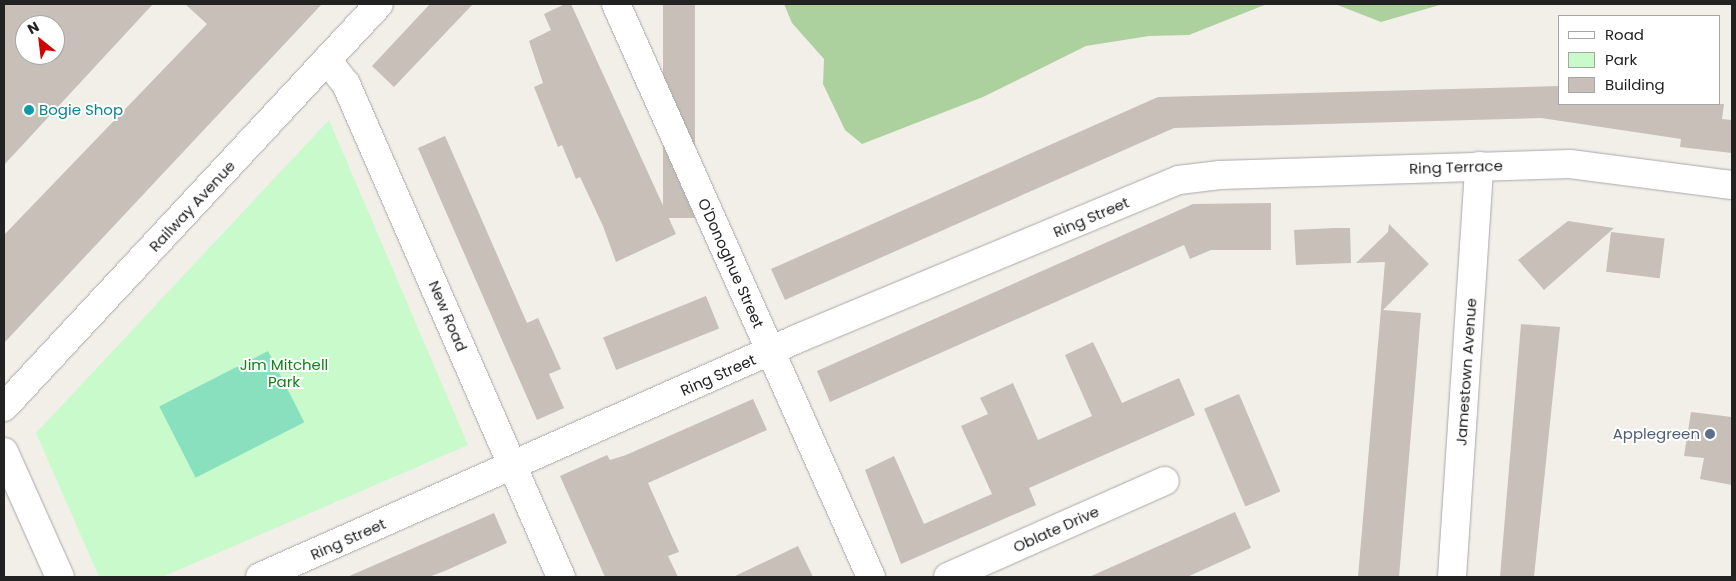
<!DOCTYPE html>
<html>
<head>
<meta charset="utf-8">
<style>
  body { margin:0 }
  #map { position:relative; width:1736px; height:581px; overflow:hidden; background:#f2efe9; font-family:Poppins,sans-serif }
  div>[style] { position:absolute }
  .forest>* { inset:0; background:#add19e }
  .park>* { inset:0; background:#c8facc }
  .pitch>* { inset:0; background:#88e0be; transform-origin:0 0 }
  .building>* { inset:0; background:#c7bfb8; transform-origin:0 0 }
  .roads { filter:drop-shadow(0 0 1px #a9a9a9) drop-shadow(0 0 1px #a9a9a9) }
  .minor>* { height:28px; margin:-14px; padding:0 14px; transform-origin:14px; border-radius:14px; background:#fff }
  .dots>* { width:14px; height:14px; translate:-50% -50%; box-sizing:border-box; border:2px solid #fff; border-radius:50% }
  span { translate:-50% -50%; white-space:nowrap; text-align:center; line-height:1.15; -webkit-text-stroke:4px #fff; paint-order:stroke }
  .culture-label { font-size:15px; color:#0d838f }
  .left { translate:0 -50%; text-align:left }
  .street-label { font-size:15px; color:#222 }
  .park-label { font-size:15px; color:#0c8416 }
  .service-label { font-size:15px; color:#4e5e75 }
  .right { translate:-100% -50%; text-align:right }
  .frame { position:absolute; inset:0; border:5px solid #222; pointer-events:none }
  .legend { position:absolute; left:1558px; top:15px; width:162px; height:90px; box-sizing:border-box; background:#fff; border:1px solid #a7a7a7; margin:0; padding:6px 9px; list-style:none; font-size:15px; color:#222 }
  .legend li { display:flex; align-items:center; gap:10px; height:25px }
  .legend b { width:25px; border:1px solid #a7a7a7 }
  .north { position:absolute; left:15px; top:15px; width:50px; height:50px; box-sizing:border-box; background:#fff; border:1px solid #a7a7a7; border-radius:50%; rotate:331deg; font-size:14px; font-weight:700; line-height:20px; text-align:center; color:#222 }
  .north::after { content:''; display:block; margin:auto; width:18px; height:22px; background:#d40000; clip-path:polygon(50% 0,100% 100%,50% 72%,0 100%) }
</style>
</head>
<body>
<div id="map">
  <div class="forest">
    <i style="clip-path:polygon(784px 4px,1267px 4px,1189px 35px,1149px 36px,1086px 46px,983px 97px,862px 144px,845px 130px,823px 84px,824px 59px,792px 23px)"></i>
    <i style="clip-path:polygon(1335px 4px,1443px 4px,1381px 22px)"></i>
  </div>
  <div class="park">
    <i style="clip-path:polygon(329px 120px,468px 445px,162px 577px,99px 577px,36px 433px)"></i>
  </div>
  <div class="pitch">
    <i style="left:268px;top:351px;width:80px;height:122px;rotate:63deg"></i>
  </div>
  <div class="building">
    <i style="clip-path:polygon(evenodd,4px 4px,153px 4px,4px 165px,4px 4px,25px 25px,55px 25px,55px 55px,25px 55px,25px 25px)"></i>
    <i style="clip-path:polygon(185px 4px,322px 4px,4px 343px,4px 235px,207px 24px)"></i>
    <i style="clip-path:polygon(430px 4px,473px 4px,394px 87px,372px 66px)"></i>
    <i style="clip-path:polygon(565px 4px,571px 4px,676px 234px,616px 262px,603px 226px,580px 177px,576px 179px,562px 145px,558px 147px,534px 87px,543px 83px,529px 41px,551px 30px,544px 14px)"></i>
    <i style="left:663px;top:4px;width:32px;height:214px"></i>
    <i style="clip-path:polygon(1560px 86px,1560px 104px,1724px 104px,1722px 119px,1732px 120px,1732px 153px,1680px 147px,1681px 139px,1541px 118px,1174px 128px,785px 300px,771px 269px,1158px 97px)"></i>
    <i style="clip-path:polygon(445px 136px,527px 323px,538px 318px,561px 369px,549px 374px,564px 408px,537px 420px,418px 148px)"></i>
    <i style="clip-path:polygon(1271px 203px,1271px 250px,1211px 250px,1190px 259px,1184px 245px,830px 402px,817px 371px,1193px 204px)"></i>
    <i style="clip-path:polygon(1568px 221px,1614px 228px,1544px 290px,1518px 260px)"></i>
    <i style="clip-path:polygon(1389px 224px,1429px 264px,1383px 310px,1421px 313px,1399px 577px,1358px 577px,1385px 262px,1356px 263px,1388px 232px)"></i>
    <i style="clip-path:polygon(1334px 228px,1350px 228px,1351px 263px,1296px 265px,1294px 230px)"></i>
    <i style="left:1611px;top:232px;width:54px;height:40px;rotate:7deg"></i>
    <i style="left:706px;top:296px;width:35px;height:111px;rotate:68deg"></i>
    <i style="clip-path:polygon(1521px 324px,1560px 327px,1534px 577px,1500px 577px)"></i>
    <i style="clip-path:polygon(1093px 342px,1122px 403px,1179px 378px,1195px 415px,1029px 488px,1036px 505px,901px 564px,865px 470px,894px 456px,924px 524px,992px 494px,961px 426px,988px 414px,980px 398px,1013px 383px,1038px 440px,1092px 416px,1065px 355px)"></i>
    <i style="left:1239px;top:394px;width:106px;height:38px;rotate:67deg"></i>
    <i style="clip-path:polygon(753px 399px,767px 430px,648px 483px,679px 552px,668px 556px,678px 577px,605px 577px,560px 476px,607px 455px,610px 460px,626px 455px)"></i>
    <i style="clip-path:polygon(1691px 412px,1732px 417px,1732px 485px,1700px 479px,1704px 458px,1684px 456px)"></i>
    <i style="clip-path:polygon(1235px 512px,1251px 548px,1187px 577px,1089px 577px)"></i>
    <i style="clip-path:polygon(494px 513px,507px 543px,447px 570px,429px 577px,347px 577px)"></i>
    <i style="clip-path:polygon(798px 546px,813px 577px,733px 577px)"></i>
  </div>
  <div class="roads">
    <div class="minor">
      <i style="left:616px;top:4px;width:627px;rotate:66.01deg"></i>
      <i style="left:327px;top:60px;width:31px;rotate:52deg"></i>
      <i style="left:346px;top:84px;width:538px;rotate:66.44deg"></i>
      <i style="left:4px;top:407px;width:550px;rotate:-47.06deg"></i>
      <i style="left:4px;top:452px;width:137px;rotate:65.9deg"></i>
      <i style="left:260px;top:577px;width:590px;rotate:-23.91deg"></i>
      <i style="left:799px;top:338px;width:412px;rotate:-22.6deg"></i>
      <i style="left:1179px;top:180px;width:41px;rotate:-7deg"></i>
      <i style="left:1220px;top:175px;width:350px;rotate:-1.8deg"></i>
      <i style="left:1570px;top:164px;width:163px;rotate:7.4deg"></i>
      <i style="left:948px;top:577px;width:237px;rotate:-23.9deg"></i>
      <i style="left:1452px;top:577px;width:412px;rotate:-86.2deg"></i>
    </div>
  </div>
  <div class="dots">
    <i style="left:29px;top:110px;background:#0f9aa8"></i>
    <i style="left:1710px;top:434px;background:#5c6f8a"></i>
  </div>
  <div class="culture-label">
    <span class="left" style="left:39px;top:110px">Bogie Shop</span>
  </div>
  <div class="street-label">
    <span style="left:1456px;top:167px;rotate:-2deg">Ring Terrace</span>
    <span style="left:192px;top:206px;rotate:-47deg">Railway Avenue</span>
    <span style="left:1091px;top:217px;rotate:-23deg">Ring Street</span>
    <span style="left:731px;top:263px;rotate:66deg">O'Donoghue Street</span>
    <span style="left:448px;top:316px;rotate:67deg">New Road</span>
    <span style="left:1466px;top:372px;rotate:-86deg">Jamestown Avenue</span>
    <span style="left:718px;top:375px;rotate:-24deg">Ring Street</span>
    <span style="left:1056px;top:529px;rotate:-24deg">Oblate Drive</span>
    <span style="left:348px;top:539px;rotate:-24deg">Ring Street</span>
  </div>
  <div class="park-label">
    <span style="left:284px;top:373px">Jim Mitchell<br>Park</span>
  </div>
  <div class="service-label">
    <span class="right" style="left:1700px;top:434px">Applegreen</span>
  </div>
  <div class="frame"></div>
  <ul class="legend">
  <li><b style="height:6px;background:#fff"></b>Road</li>
  <li><b style="height:14px;background:#c8facc"></b>Park</li>
  <li><b style="height:14px;background:#c7bfb8"></b>Building</li>
  </ul>
  <div class="north">N</div>
</div>
</body>
</html>
